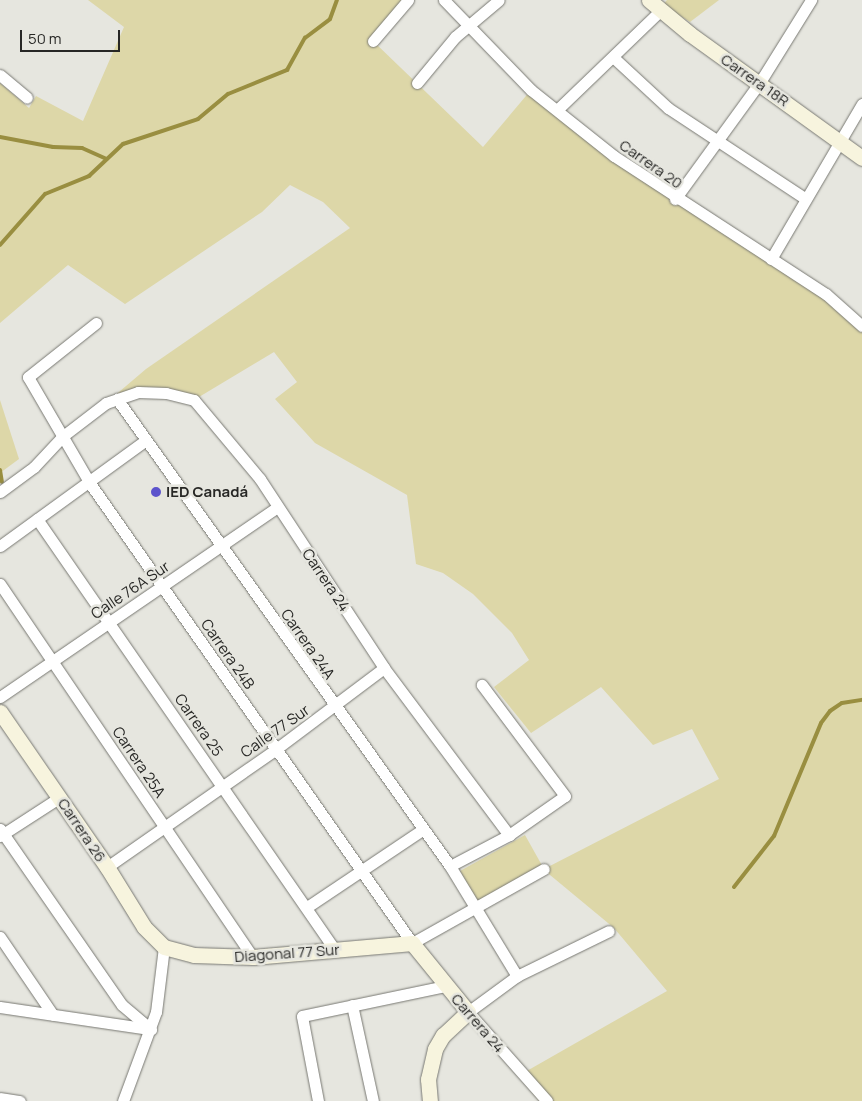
<!DOCTYPE html>
<html>
<head>
<meta charset="utf-8">
<style>
  body { margin:0 }
  #map { position:relative; width:862px; height:1101px; overflow:hidden; background:#e6e6df; font-family:Manrope,sans-serif }
  div>[style] { position:absolute }
  .green>* { inset:0; background:#ddd7a8 }
  .stream>* { height:4px; margin:-2px; padding:0 2px; transform-origin:2px; border-radius:2px; background:#998e40 }
  .roads { filter:drop-shadow(0 0 1px #787872) drop-shadow(0 0 1px #787872) }
  .street>* { height:11px; margin:-5.5px; padding:0 5.5px; transform-origin:5.5px; border-radius:5.5px; background:#fff }
  .secondary>* { height:15px; margin:-7.5px; padding:0 7.5px; transform-origin:7.5px; border-radius:7.5px; background:#f7f4de }
  .dots>* { width:14px; height:14px; translate:-50% -50%; box-sizing:border-box; border:2px solid #e6e6df; border-radius:50% }
  span { translate:-50% -50%; white-space:nowrap; text-align:center; line-height:1.15; -webkit-text-stroke:5px #e6e6df; paint-order:stroke }
  .street-label { font-size:15px; color:#272725 }
  .poi-label { font-size:15px; color:#272725; font-weight:700 }
  .left { translate:0 -50%; text-align:left }
  .scale { position:absolute; left:20px; top:30px; width:100px; height:22px; box-sizing:border-box; border:2px solid #272725; border-top:0; padding-left:6px; font-size:15px; line-height:18px; white-space:nowrap; color:#272725; -webkit-text-stroke:4px #e6e6df; paint-order:stroke }
</style>
</head>
<body>
<div id="map">
  <div class="green">
    <i style="clip-path:polygon(88px 0,411px 0,373px 41px,483px 147px,531px 90px,614px 157px,771px 259px,862px 326px,862px 1101px,539px 1101px,518px 1076px,667px 991px,614px 928px,544px 870px,478px 904px,460px 871px,525px 835px,544px 869px,719px 779px,692px 729px,653px 745px,601px 687px,531px 733px,494px 687px,529px 660px,512px 633px,473px 594px,443px 573px,416px 564px,407px 495px,315px 443px,275px 399px,297px 382px,274px 352px,194px 400px,166px 393px,106px 403px,146px 369px,350px 228px,323px 202px,290px 185px,262px 212px,125px 304px,68px 265px,0 323px,0 83px,29px 108px,36px 96px,83px 121px,124px 27px)"></i>
    <i style="clip-path:polygon(667px 0,719px 0,690px 22px,663px 5px)"></i>
    <i style="clip-path:polygon(0 400px,19px 459px,0 473px)"></i>
  </div>
  <div class="stream">
    <i style="left:0;top:137px;width:54px;rotate:10.7deg"></i>
    <i style="left:53px;top:147px;width:29px;rotate:2deg"></i>
    <i style="left:82px;top:148px;width:27px;rotate:24deg"></i>
    <i style="left:0;top:245px;width:68px;rotate:-48.6deg"></i>
    <i style="left:45px;top:194px;width:48px;rotate:-22.2deg"></i>
    <i style="left:89px;top:176px;width:47px;rotate:-43.3deg"></i>
    <i style="left:123px;top:144px;width:79px;rotate:-18.4deg"></i>
    <i style="left:198px;top:119px;width:39px;rotate:-40deg"></i>
    <i style="left:228px;top:94px;width:64px;rotate:-22.1deg"></i>
    <i style="left:287px;top:70px;width:37px;rotate:-61deg"></i>
    <i style="left:305px;top:38px;width:31px;rotate:-37deg"></i>
    <i style="left:330px;top:19px;width:20px;rotate:-70deg"></i>
    <i style="left:0;top:470px;width:12px;rotate:81deg"></i>
    <i style="left:734px;top:887px;width:65px;rotate:-51.9deg"></i>
    <i style="left:774px;top:836px;width:122px;rotate:-67.4deg"></i>
    <i style="left:821px;top:723px;width:15px;rotate:-53deg"></i>
    <i style="left:830px;top:711px;width:14px;rotate:-34deg"></i>
    <i style="left:842px;top:703px;width:20px;rotate:-9deg"></i>
  </div>
  <div class="roads">
    <div class="street">
      <i style="left:444px;top:0;width:125px;rotate:46deg"></i>
      <i style="left:531px;top:90px;width:106px;rotate:38.5deg"></i>
      <i style="left:614px;top:156px;width:253px;rotate:33.1deg"></i>
      <i style="left:826px;top:294px;width:48px;rotate:41.6deg"></i>
      <i style="left:373px;top:41px;width:54px;rotate:-49.5deg"></i>
      <i style="left:614px;top:58px;width:74px;rotate:42.8deg"></i>
      <i style="left:668px;top:108px;width:165px;rotate:33.4deg"></i>
      <i style="left:0;top:75px;width:35px;rotate:40deg"></i>
      <i style="left:417px;top:83px;width:60px;rotate:-50.4deg"></i>
      <i style="left:455px;top:37px;width:57px;rotate:-40.1deg"></i>
      <i style="left:558px;top:109px;width:143px;rotate:-43.9deg"></i>
      <i style="left:675px;top:199px;width:145px;rotate:-54deg"></i>
      <i style="left:760px;top:82px;width:97px;rotate:-58.1deg"></i>
      <i style="left:771px;top:259px;width:180px;rotate:-59.6deg"></i>
      <i style="left:96px;top:323px;width:87px;rotate:141.5deg"></i>
      <i style="left:28px;top:377px;width:121px;rotate:59.8deg"></i>
      <i style="left:89px;top:482px;width:563px;rotate:54.98deg"></i>
      <i style="left:412px;top:943px;width:151px;rotate:-29.3deg"></i>
      <i style="left:117px;top:399px;width:574px;rotate:54.51deg"></i>
      <i style="left:450px;top:866px;width:129px;rotate:58.7deg"></i>
      <i style="left:0;top:492px;width:42px;rotate:-36.3deg"></i>
      <i style="left:34px;top:467px;width:42px;rotate:-46.9deg"></i>
      <i style="left:63px;top:436px;width:54px;rotate:-37.5deg"></i>
      <i style="left:106px;top:403px;width:34px;rotate:-19deg"></i>
      <i style="left:138px;top:392px;width:28px;rotate:2deg"></i>
      <i style="left:166px;top:393px;width:29px;rotate:14deg"></i>
      <i style="left:194px;top:400px;width:103px;rotate:50.1deg"></i>
      <i style="left:260px;top:479px;width:226px;rotate:56.7deg"></i>
      <i style="left:384px;top:668px;width:209px;rotate:53.2deg"></i>
      <i style="left:37px;top:519px;width:524px;rotate:55.34deg"></i>
      <i style="left:0;top:546px;width:180px;rotate:-36deg"></i>
      <i style="left:0;top:584px;width:451px;rotate:55.9deg"></i>
      <i style="left:0;top:697px;width:335px;rotate:-34.4deg"></i>
      <i style="left:0;top:829px;width:214px;rotate:55.3deg"></i>
      <i style="left:122px;top:1005px;width:38px;rotate:40deg"></i>
      <i style="left:0;top:836px;width:72px;rotate:-33deg"></i>
      <i style="left:450px;top:866px;width:67px;rotate:-27.7deg"></i>
      <i style="left:509px;top:835px;width:68px;rotate:-34.9deg"></i>
      <i style="left:565px;top:796px;width:139px;rotate:-126.8deg"></i>
      <i style="left:107px;top:867px;width:206px;rotate:-34.9deg"></i>
      <i style="left:276px;top:749px;width:135px;rotate:-36.9deg"></i>
      <i style="left:307px;top:907px;width:138px;rotate:-33.8deg"></i>
      <i style="left:0;top:937px;width:94px;rotate:55.8deg"></i>
      <i style="left:352px;top:1005px;width:98px;rotate:77.7deg"></i>
      <i style="left:0;top:1007px;width:151px;rotate:8.4deg"></i>
      <i style="left:0;top:1098px;width:20px;rotate:9deg"></i>
      <i style="left:123px;top:1101px;width:95px;rotate:-69.7deg"></i>
      <i style="left:156px;top:1012px;width:65px;rotate:-83deg"></i>
      <i style="left:318px;top:1101px;width:86px;rotate:-100.7deg"></i>
      <i style="left:302px;top:1016px;width:147px;rotate:-11.8deg"></i>
      <i style="left:547px;top:1101px;width:119px;rotate:-131.6deg"></i>
      <i style="left:468px;top:1012px;width:61px;rotate:-36.3deg"></i>
      <i style="left:517px;top:976px;width:102px;rotate:-26.1deg"></i>
    </div>
    <div class="secondary">
      <i style="left:649px;top:0;width:53px;rotate:39.7deg"></i>
      <i style="left:690px;top:34px;width:212px;rotate:35.8deg"></i>
      <i style="left:0;top:712px;width:188px;rotate:55.4deg"></i>
      <i style="left:107px;top:867px;width:70px;rotate:58.3deg"></i>
      <i style="left:144px;top:927px;width:28px;rotate:45deg"></i>
      <i style="left:164px;top:947px;width:31px;rotate:15deg"></i>
      <i style="left:194px;top:955px;width:59px;rotate:1.9deg"></i>
      <i style="left:253px;top:957px;width:160px;rotate:-5deg"></i>
      <i style="left:412px;top:943px;width:89px;rotate:50.9deg"></i>
      <i style="left:468px;top:1012px;width:34px;rotate:137deg"></i>
      <i style="left:443px;top:1035px;width:16px;rotate:120deg"></i>
      <i style="left:435px;top:1049px;width:31px;rotate:103deg"></i>
      <i style="left:428px;top:1079px;width:22px;rotate:85deg"></i>
    </div>
  </div>
  <div class="dots">
    <i style="left:156px;top:492px;background:#5c53cc"></i>
  </div>
  <div class="street-label">
    <span style="left:755px;top:80px;rotate:35deg">Carrera 18R</span>
    <span style="left:651px;top:164px;rotate:35deg">Carrera 20</span>
    <span style="left:326px;top:580px;rotate:56deg">Carrera 24</span>
    <span style="left:130px;top:590px;rotate:-34deg">Calle 76A Sur</span>
    <span style="left:308px;top:644px;rotate:55deg">Carrera 24A</span>
    <span style="left:228px;top:654px;rotate:55deg">Carrera 24B</span>
    <span style="left:199px;top:725px;rotate:55deg">Carrera 25</span>
    <span style="left:275px;top:731px;rotate:-35deg">Calle 77 Sur</span>
    <span style="left:139px;top:762px;rotate:56deg">Carrera 25A</span>
    <span style="left:82px;top:830px;rotate:56deg">Carrera 26</span>
    <span style="left:287px;top:953px;rotate:-4deg">Diagonal 77 Sur</span>
    <span style="left:478px;top:1023px;rotate:49deg">Carrera 24</span>
  </div>
  <div class="poi-label">
    <span class="left" style="left:166px;top:492px">IED Canadá</span>
  </div>
  <div class="scale">50 m</div>
</div>
</body>
</html>
